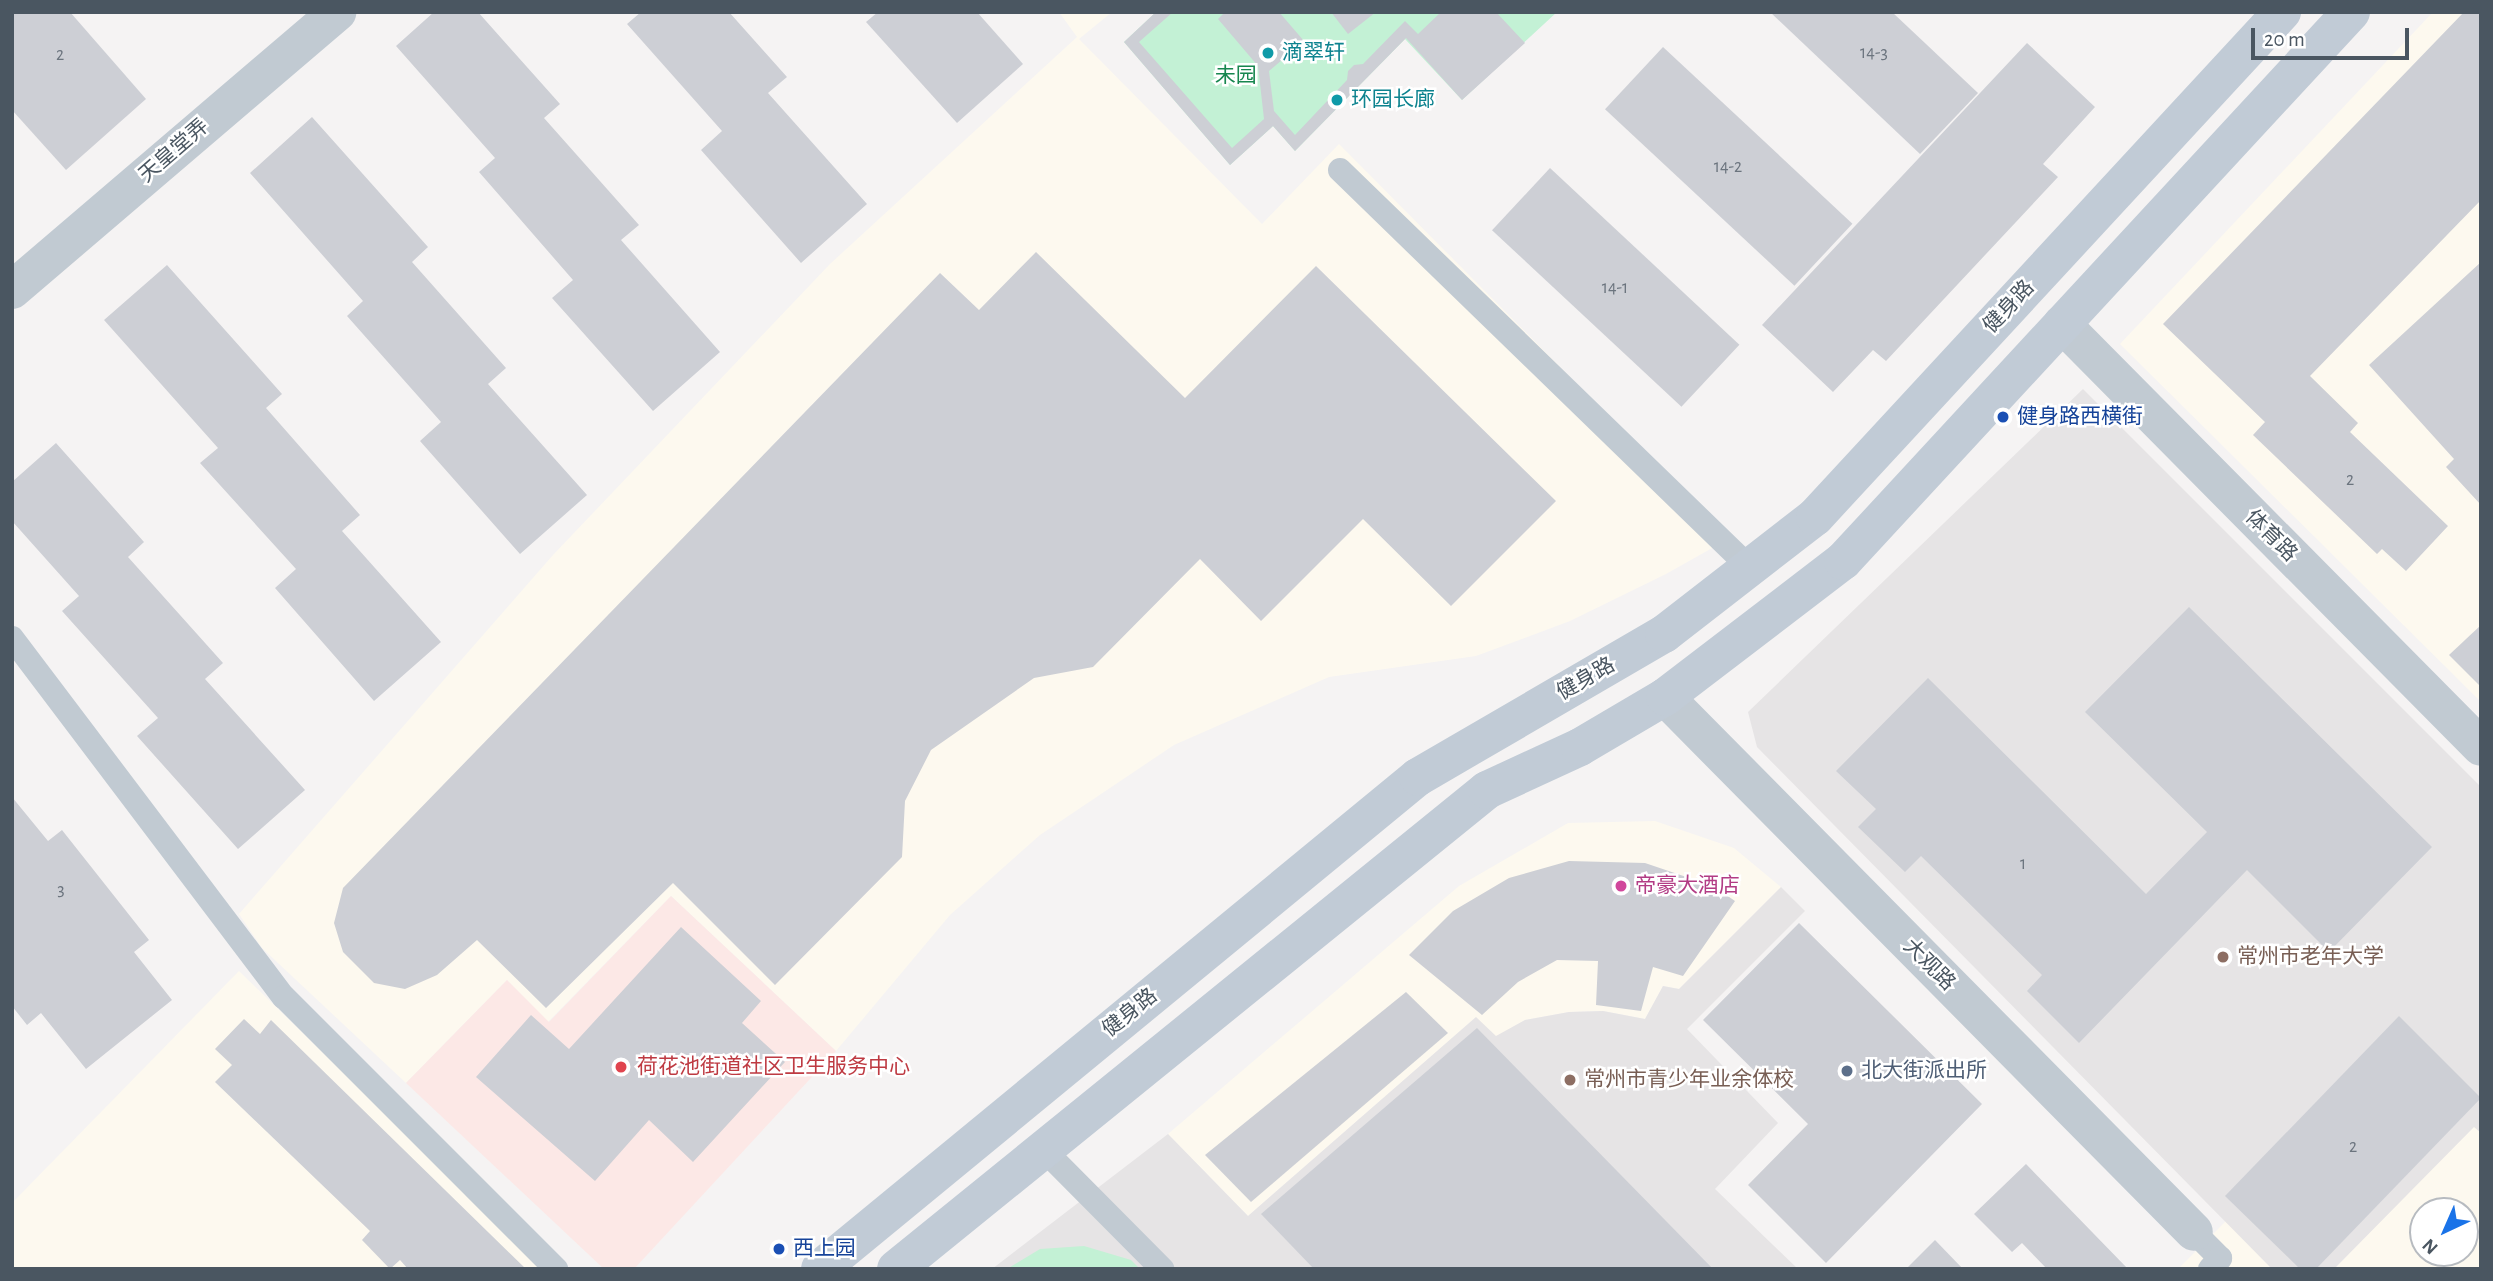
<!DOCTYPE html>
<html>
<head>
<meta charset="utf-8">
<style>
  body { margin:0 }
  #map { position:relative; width:2493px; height:1281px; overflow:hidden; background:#f5f3f3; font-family:"Alegreya Sans","Noto Sans SC",sans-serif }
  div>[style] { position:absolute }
  .commercial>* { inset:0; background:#fdf9ef }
  .education>* { inset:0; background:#e6e4e5 }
  .medical>* { inset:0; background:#fce8e6 }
  .green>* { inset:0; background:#c3f1d5 }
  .building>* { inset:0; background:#cdcfd5; transform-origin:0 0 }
  .service>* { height:24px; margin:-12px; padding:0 12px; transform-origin:12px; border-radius:12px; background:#c1cad2 }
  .minor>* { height:38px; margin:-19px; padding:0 19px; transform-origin:19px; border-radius:19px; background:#c1cad2 }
  .secondary>* { height:38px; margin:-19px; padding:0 19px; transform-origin:19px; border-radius:19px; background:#c1cbd6 }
  .dots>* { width:19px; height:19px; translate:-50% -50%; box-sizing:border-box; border:4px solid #fff; border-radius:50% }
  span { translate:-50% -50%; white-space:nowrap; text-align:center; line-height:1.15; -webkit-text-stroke:5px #fff; paint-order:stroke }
  .number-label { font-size:18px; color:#6b747e }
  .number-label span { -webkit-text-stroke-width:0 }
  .culture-label { font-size:21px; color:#0d838f }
  .left { translate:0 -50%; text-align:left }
  .park-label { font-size:21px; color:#17864f }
  .street-label { font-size:21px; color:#4a5661 }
  .transit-label { font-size:21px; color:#164399 }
  .hotel-label { font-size:21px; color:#b23c85 }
  .education-label { font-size:21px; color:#785e54 }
  .health-label { font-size:21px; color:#be3a42 }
  .service-label { font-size:21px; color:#4e5e75 }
  .frame { position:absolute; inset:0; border:14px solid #4a5661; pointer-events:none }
  .north { position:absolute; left:2409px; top:1197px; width:70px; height:70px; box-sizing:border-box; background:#fff; border:2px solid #b7bbc0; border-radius:50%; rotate:224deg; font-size:19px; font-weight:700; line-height:28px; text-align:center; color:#4a5661 }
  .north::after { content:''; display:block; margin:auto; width:24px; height:32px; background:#1a73e8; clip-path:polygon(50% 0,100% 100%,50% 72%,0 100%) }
  .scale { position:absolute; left:2251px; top:28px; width:158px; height:32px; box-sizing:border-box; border:4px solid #4a5661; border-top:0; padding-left:9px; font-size:21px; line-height:24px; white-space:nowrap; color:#4a5661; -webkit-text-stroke:5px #fff; paint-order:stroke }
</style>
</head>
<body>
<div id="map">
  <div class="commercial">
    <i style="clip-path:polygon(1059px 12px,1112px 12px,1079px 39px,1262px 224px,1339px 144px,1730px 538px,1666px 574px,1570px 621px,1476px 656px,1329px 677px,1174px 745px,1040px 835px,950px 915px,836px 1051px,671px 896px,548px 1022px,507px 980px,406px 1083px,262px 948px,239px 914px,553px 555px,830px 264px,1077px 37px)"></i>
    <i style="clip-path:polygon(2433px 12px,2481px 12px,2481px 702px,2120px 344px)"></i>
    <i style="clip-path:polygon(1655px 821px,1734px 848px,1781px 887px,1679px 989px,1663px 986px,1645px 1019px,1603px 1011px,1569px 1012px,1525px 1020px,1496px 1037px,1475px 1018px,1248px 1216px,1168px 1134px,1459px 886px,1568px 823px)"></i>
    <i style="clip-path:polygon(239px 971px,381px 1109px,540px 1269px,12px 1269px,12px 1203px)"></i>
    <i style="clip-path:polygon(evenodd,2474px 1126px,2481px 1133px,2481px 1269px,2334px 1269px,2474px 1126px,2423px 1211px,2465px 1211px,2465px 1253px,2423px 1253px,2423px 1211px)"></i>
    <i style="clip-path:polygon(2226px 1221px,2272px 1269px,2178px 1269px)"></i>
  </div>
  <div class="education">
    <i style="clip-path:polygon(2083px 389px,2481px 787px,2481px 1133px,2474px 1127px,2334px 1269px,2272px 1269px,1757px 747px,1748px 712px)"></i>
    <i style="clip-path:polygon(1781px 887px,1805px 911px,1687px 1029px,1778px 1123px,1715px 1189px,1798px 1269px,992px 1269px,1168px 1134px,1248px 1216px,1476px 1017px,1496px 1036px,1525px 1020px,1569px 1012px,1603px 1011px,1645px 1019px,1663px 986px,1679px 989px)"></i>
  </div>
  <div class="medical">
    <i style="clip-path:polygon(671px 896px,836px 1051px,634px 1269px,604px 1269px,406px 1083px,507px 980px,549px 1022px)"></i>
  </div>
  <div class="green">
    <i style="clip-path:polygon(1156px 12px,1557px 12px,1462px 100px,1405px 39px,1295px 151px,1273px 126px,1230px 165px,1124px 42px)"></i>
    <i style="clip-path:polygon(1084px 1246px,1131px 1260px,1140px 1269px,1007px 1269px,1040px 1249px)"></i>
  </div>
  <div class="building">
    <i style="clip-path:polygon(12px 12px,70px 12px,146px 99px,66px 170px,12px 110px)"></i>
    <i style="clip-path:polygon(434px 12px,478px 12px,560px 104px,544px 118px,639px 225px,621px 240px,720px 352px,653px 411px,552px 298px,573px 280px,479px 172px,495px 158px,396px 46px)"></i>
    <i style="clip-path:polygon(641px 12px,729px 12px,787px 77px,768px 93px,867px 204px,801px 263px,701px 150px,722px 131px,627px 24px)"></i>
    <i style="clip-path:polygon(878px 12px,977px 12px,1023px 64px,957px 123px,866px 22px)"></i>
    <i style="clip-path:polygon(1156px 12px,1173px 12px,1139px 42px,1232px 148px,1264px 119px,1258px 66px,1218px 19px,1225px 12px,1279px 12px,1304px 41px,1269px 71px,1274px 111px,1295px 135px,1347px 80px,1348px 71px,1354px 65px,1363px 64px,1405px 21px,1418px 34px,1441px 12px,1496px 12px,1525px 43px,1462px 100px,1406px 38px,1295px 151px,1273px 126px,1230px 165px,1124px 42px)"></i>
    <i style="clip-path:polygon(1331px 12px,1376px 12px,1348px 34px)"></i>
    <i style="clip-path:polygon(1770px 12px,1892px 12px,1978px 93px,1920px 154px)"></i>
    <i style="clip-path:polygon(2464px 12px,2481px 12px,2481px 200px,2310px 376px,2358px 423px,2350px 432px,2448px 526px,2406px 571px,2382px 549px,2377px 554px,2253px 435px,2265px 422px,2163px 324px)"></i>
    <i style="clip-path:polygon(2027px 43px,2095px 107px,2043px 164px,2058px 177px,1886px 361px,1873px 350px,1833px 392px,1762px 325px)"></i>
    <i style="left:1663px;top:47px;width:259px;height:85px;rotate:43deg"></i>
    <i style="clip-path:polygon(312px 117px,428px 247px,412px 262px,506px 368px,488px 384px,587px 495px,520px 554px,420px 441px,441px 422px,347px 316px,363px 301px,250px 173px)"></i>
    <i style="left:1550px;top:168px;width:259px;height:85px;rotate:43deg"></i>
    <i style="clip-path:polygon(1036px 252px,1185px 398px,1316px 266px,1556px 501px,1451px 606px,1363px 519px,1261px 621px,1200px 559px,1093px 667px,1034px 678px,931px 750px,905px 801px,902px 857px,775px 985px,673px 883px,546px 1008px,477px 940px,437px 975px,405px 989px,374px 983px,343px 952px,334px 923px,343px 888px,940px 273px,979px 310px)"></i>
    <i style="clip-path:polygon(2481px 262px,2481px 505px,2446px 467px,2454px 459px,2369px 365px)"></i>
    <i style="clip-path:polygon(167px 265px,282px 394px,266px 408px,360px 515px,342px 531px,441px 642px,374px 701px,275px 588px,296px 569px,200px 463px,218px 448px,104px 320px)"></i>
    <i style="clip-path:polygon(56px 443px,144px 542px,128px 557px,223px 663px,205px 679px,305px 790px,238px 849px,137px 736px,158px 718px,62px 611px,79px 596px,12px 521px,12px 482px)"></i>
    <i style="clip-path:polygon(2189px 607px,2432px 847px,2329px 952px,2247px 870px,2079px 1043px,2027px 991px,2042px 975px,1921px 856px,1905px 872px,1858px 827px,1876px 809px,1836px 771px,1928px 678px,2146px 894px,2207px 832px,2085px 712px)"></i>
    <i style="clip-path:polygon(2481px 625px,2481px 687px,2449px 655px)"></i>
    <i style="clip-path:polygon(12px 797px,48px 841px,62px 830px,149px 940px,134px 952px,172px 1000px,86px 1069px,41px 1013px,27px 1025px,12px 1006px)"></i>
    <i style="clip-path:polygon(1569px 861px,1645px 863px,1713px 886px,1735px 901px,1683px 976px,1653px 967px,1641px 1011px,1596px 1005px,1598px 961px,1557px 960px,1518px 982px,1482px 1015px,1409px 955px,1453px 911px,1509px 878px)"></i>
    <i style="clip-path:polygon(1799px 923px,1982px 1104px,1826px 1263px,1748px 1185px,1808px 1124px,1703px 1020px)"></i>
    <i style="clip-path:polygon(681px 927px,761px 1001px,742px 1023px,785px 1062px,693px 1162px,649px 1120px,595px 1181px,476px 1077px,531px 1015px,569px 1049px)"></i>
    <i style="clip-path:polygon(1406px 992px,1448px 1033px,1251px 1202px,1205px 1155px)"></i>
    <i style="clip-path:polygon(2399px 1016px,2481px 1098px,2316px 1269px,2300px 1269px,2225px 1196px)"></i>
    <i style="clip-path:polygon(244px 1019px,260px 1034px,271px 1020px,526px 1269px,408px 1269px,400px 1260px,390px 1269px,362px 1240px,370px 1231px,215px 1082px,232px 1065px,215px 1049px)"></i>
    <i style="clip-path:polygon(1477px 1028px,1713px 1269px,1314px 1269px,1261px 1214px)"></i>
    <i style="clip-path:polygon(2026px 1164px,2128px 1269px,2047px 1269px,2022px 1243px,2012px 1252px,1974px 1214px)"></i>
    <i style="clip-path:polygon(1935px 1240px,1963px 1269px,1906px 1269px)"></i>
  </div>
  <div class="service">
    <i style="left:1340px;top:170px;width:571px;rotate:44.15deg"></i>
    <i style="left:12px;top:638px;width:450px;rotate:52.9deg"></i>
    <i style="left:284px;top:997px;width:385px;rotate:45deg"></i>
    <i style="left:1044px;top:1150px;width:168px;rotate:45.2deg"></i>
    <i style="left:2194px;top:1232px;width:37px;rotate:45deg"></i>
    <i style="left:2220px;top:1258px;width:15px;rotate:132deg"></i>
  </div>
  <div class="minor">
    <i style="left:12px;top:290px;width:428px;rotate:-40.5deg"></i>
    <i style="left:2062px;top:324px;width:595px;rotate:45.27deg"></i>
    <i style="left:1665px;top:697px;width:752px;rotate:45.32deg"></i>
  </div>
  <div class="secondary">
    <i style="left:820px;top:1269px;width:774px;rotate:-39.45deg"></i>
    <i style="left:1418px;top:777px;width:285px;rotate:-30.2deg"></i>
    <i style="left:1664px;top:634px;width:191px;rotate:-37.8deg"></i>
    <i style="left:1815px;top:517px;width:688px;rotate:-47.24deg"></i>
    <i style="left:896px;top:1269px;width:761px;rotate:-39.02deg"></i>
    <i style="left:1487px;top:790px;width:102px;rotate:-24.8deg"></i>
    <i style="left:1580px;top:747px;width:99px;rotate:-30.5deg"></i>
    <i style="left:1665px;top:697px;width:224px;rotate:-37.4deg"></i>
    <i style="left:1843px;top:561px;width:748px;rotate:-47.22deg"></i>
  </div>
  <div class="dots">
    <i style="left:1268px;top:53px;background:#0f9aa8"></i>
    <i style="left:1337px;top:100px;background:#0f9aa8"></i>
    <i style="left:2003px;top:417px;background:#1a4fb4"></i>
    <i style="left:1621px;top:886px;background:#d1479c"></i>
    <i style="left:2223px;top:957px;background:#8d6e63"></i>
    <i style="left:621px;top:1067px;background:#e0444e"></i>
    <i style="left:1847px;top:1071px;background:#5c6f8a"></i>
    <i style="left:1570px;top:1080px;background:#8d6e63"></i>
    <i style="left:779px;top:1249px;background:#1a4fb4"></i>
  </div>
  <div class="number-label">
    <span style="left:1874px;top:53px">14-3</span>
    <span style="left:60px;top:55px">2</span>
    <span style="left:1728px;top:167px">14-2</span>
    <span style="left:1615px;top:288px">14-1</span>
    <span style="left:2350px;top:480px">2</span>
    <span style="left:2023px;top:864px">1</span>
    <span style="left:61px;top:890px">3</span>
    <span style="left:2353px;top:1147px">2</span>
  </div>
  <div class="culture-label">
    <span class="left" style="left:1282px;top:53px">滴翠轩</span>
    <span class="left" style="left:1351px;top:100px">环园长廊</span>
  </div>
  <div class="park-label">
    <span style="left:1236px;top:76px">未园</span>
  </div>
  <div class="street-label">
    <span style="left:174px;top:151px;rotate:-41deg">天皇堂弄</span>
    <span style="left:2009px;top:307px;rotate:-47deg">健身路</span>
    <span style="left:2271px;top:536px;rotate:45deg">体育路</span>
    <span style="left:1586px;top:679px;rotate:-30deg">健身路</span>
    <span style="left:1929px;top:965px;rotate:45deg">大观路</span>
    <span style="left:1130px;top:1013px;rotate:-39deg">健身路</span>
  </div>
  <div class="transit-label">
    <span class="left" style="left:2017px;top:417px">健身路西横街</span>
    <span class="left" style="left:793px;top:1249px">西上园</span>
  </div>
  <div class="hotel-label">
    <span class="left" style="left:1635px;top:886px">帝豪大酒店</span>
  </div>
  <div class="education-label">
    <span class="left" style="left:2237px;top:957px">常州市老年大学</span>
    <span class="left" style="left:1584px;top:1080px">常州市青少年业余体校</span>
  </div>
  <div class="health-label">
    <span class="left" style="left:637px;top:1067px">荷花池街道社区卫生服务中心</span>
  </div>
  <div class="service-label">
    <span class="left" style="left:1861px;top:1071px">北大街派出所</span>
  </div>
  <div class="frame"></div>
  <div class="north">N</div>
  <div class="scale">20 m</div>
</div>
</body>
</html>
